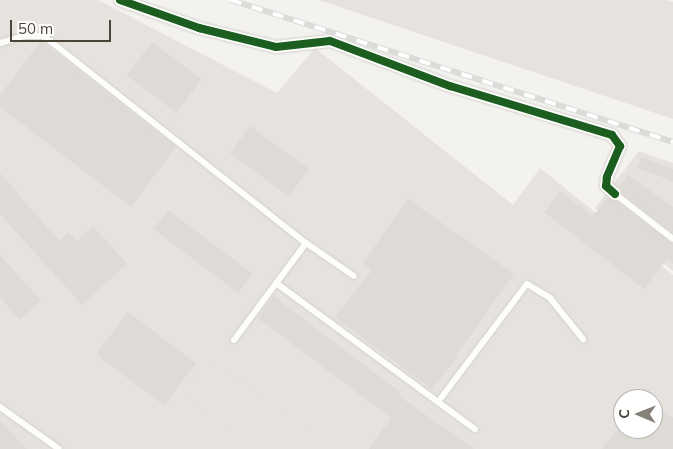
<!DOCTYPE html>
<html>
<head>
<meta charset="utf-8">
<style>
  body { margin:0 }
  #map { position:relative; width:673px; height:449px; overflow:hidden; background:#f4f2ee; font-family:Mulish,sans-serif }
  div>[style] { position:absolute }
  .industrial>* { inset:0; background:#e6e2de }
  .parking>* { inset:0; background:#e6e3df }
  .building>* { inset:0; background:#dedbd6; transform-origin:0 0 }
  .roads { filter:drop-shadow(0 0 1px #d2d0cb) drop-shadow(0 0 1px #d2d0cb) }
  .service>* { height:6px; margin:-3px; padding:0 3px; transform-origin:3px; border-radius:3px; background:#fdfdfc }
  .minor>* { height:12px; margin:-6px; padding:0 6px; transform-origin:6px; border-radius:6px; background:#fdfdfc }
  .rail>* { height:5.5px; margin-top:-2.75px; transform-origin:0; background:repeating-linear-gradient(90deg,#fff 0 11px,#dbdbda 0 22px); box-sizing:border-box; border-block:1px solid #dbdbda }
  .cycleway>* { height:8px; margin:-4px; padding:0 4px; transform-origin:4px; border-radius:4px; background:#1b5e20 }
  span { translate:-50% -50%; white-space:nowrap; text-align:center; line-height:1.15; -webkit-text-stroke:5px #fff; paint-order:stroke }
  .north { position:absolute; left:613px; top:389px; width:50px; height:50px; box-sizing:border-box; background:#fff; border:1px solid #b7b4b0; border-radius:50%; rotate:271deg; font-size:14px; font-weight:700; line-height:20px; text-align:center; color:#4b4439 }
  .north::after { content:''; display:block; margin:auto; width:18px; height:22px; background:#868178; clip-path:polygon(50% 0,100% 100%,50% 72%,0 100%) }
  .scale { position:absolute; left:10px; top:20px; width:101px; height:22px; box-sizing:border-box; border:2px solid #4b4439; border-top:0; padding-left:6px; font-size:15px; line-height:18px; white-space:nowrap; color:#4b4439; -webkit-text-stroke:4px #fff; paint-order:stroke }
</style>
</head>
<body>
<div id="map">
  <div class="industrial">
    <i style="clip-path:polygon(evenodd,0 0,98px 0,277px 93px,315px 48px,513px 205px,540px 168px,673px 275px,673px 449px,0 449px,0 0,623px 399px,653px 399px,653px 429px,623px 429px,623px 399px)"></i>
    <i style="clip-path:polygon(319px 0,666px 0,673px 2px,673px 119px)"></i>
    <i style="clip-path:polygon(639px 151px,673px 163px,673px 271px,595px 208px)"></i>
  </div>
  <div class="parking">
    <i style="clip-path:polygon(208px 359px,310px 434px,334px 449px,218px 449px,232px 430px,187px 396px)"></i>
  </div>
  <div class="building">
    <i style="clip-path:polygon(41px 41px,176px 147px,131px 207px,0 107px,0 95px)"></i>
    <i style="left:152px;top:42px;width:62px;height:42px;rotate:37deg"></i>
    <i style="left:250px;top:126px;width:73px;height:34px;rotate:36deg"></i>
    <i style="clip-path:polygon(641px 157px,673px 169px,673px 181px,637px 168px)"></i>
    <i style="clip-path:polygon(0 173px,59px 241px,69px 232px,77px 241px,93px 226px,127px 264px,82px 305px,0 214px)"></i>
    <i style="clip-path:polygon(628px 175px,673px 207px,673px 233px,623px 194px,619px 187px)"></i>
    <i style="clip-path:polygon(560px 191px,593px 216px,607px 198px,617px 202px,673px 244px,673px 264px,667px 259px,644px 289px,544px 212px)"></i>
    <i style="clip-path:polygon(408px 199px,514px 274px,457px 354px,459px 356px,431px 389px,335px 317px,372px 270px,363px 263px)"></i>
    <i style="left:168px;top:210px;width:106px;height:24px;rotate:37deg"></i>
    <i style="clip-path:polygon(0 255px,41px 301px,20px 320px,0 297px)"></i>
    <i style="clip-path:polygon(274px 296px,401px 393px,399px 396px,474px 449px,369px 449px,391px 418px,258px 318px)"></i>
    <i style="left:128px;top:312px;width:85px;height:53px;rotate:37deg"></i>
    <i style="clip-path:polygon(653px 403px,673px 418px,673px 449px,602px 449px,618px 429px,653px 429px)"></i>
    <i style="clip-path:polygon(0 421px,27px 449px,0 449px)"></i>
  </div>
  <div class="roads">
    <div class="service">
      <i style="left:0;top:43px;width:25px;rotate:-16deg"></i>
      <i style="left:24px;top:36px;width:19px"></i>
      <i style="left:43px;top:36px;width:9px;rotate:36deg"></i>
      <i style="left:50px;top:41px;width:326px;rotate:38.3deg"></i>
      <i style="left:306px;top:243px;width:58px;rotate:34.5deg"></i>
      <i style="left:615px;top:194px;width:73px;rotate:37.8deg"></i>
      <i style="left:276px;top:283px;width:247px;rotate:36.3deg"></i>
      <i style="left:234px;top:340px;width:121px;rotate:-53.4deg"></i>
      <i style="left:438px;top:402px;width:148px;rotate:-53deg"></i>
      <i style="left:527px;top:284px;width:27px;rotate:31deg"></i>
      <i style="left:550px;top:298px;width:53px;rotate:51.2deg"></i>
      <i style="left:0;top:407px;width:72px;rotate:35.4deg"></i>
    </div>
    <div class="minor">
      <i style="left:120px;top:0;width:84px;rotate:19.5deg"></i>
      <i style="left:199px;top:28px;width:79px;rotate:13.9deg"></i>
      <i style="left:276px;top:47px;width:54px;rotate:-6.3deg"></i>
      <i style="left:330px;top:41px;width:128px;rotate:20.6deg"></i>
      <i style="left:450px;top:86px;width:169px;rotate:16.8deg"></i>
      <i style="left:612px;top:135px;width:14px;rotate:54deg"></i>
      <i style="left:620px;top:146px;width:34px;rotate:113deg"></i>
      <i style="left:607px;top:177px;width:9px;rotate:96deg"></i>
      <i style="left:606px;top:186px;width:12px;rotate:42deg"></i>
    </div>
  </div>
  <div class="rail">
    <i style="left:231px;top:0;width:464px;rotate:17.8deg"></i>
  </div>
  <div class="cycleway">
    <i style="left:120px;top:0;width:84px;rotate:19.5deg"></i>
    <i style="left:199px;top:28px;width:79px;rotate:13.9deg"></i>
    <i style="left:276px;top:47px;width:54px;rotate:-6.3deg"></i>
    <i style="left:330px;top:41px;width:128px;rotate:20.6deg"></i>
    <i style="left:450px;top:86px;width:169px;rotate:16.8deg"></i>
    <i style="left:612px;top:135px;width:14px;rotate:54deg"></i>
    <i style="left:620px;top:146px;width:34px;rotate:113deg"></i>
    <i style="left:607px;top:177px;width:9px;rotate:96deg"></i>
    <i style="left:606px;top:186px;width:12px;rotate:42deg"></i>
  </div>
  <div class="north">С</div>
  <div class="scale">50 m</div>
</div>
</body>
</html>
